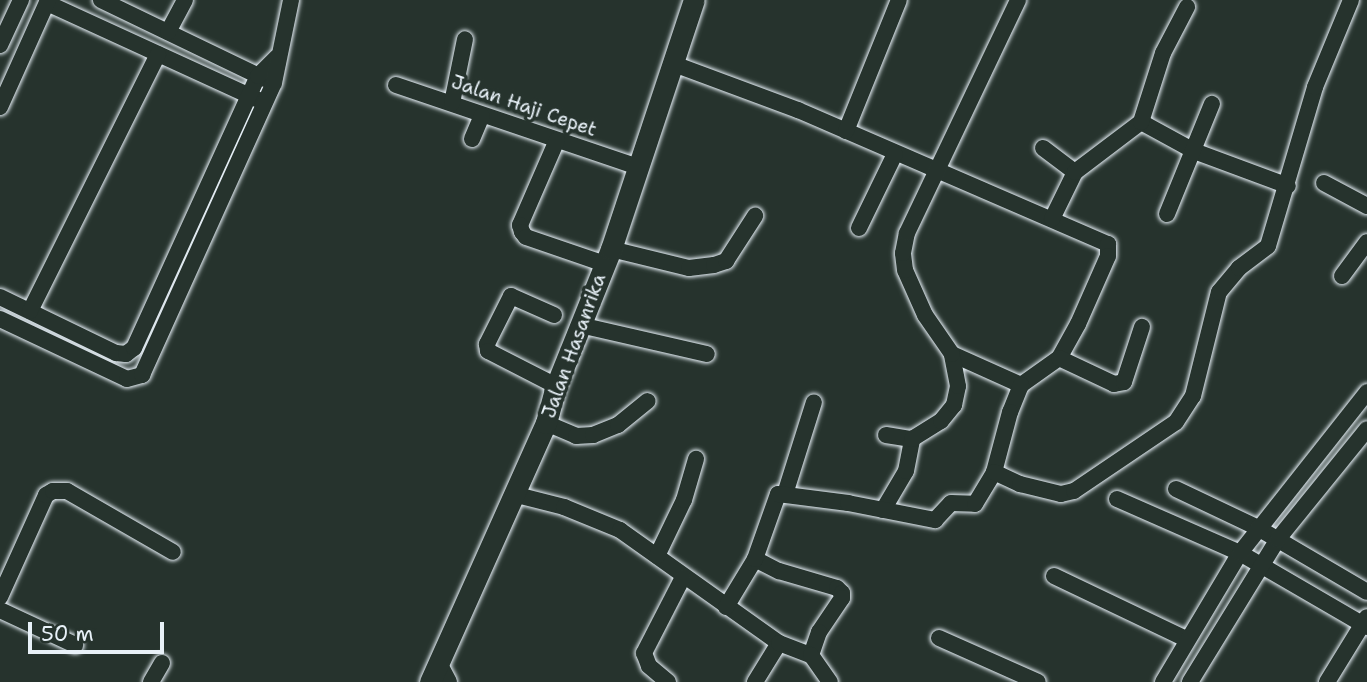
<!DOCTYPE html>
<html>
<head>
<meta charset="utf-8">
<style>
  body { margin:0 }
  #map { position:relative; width:1367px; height:682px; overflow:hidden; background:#26332d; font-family:"Shantell Sans",sans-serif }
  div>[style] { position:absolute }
  .roads { filter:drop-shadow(0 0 2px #e8f1f8) drop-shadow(0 0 2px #e8f1f8) }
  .minor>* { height:16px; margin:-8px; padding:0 8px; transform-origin:8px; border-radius:8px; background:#26332d }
  .tertiary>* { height:21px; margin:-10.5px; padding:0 10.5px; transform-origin:10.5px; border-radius:10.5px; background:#26332d }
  span { translate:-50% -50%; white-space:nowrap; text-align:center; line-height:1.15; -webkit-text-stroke:7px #26332d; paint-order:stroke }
  .street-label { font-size:19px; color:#e8f1f8 }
  .scale { position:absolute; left:28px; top:622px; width:136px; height:32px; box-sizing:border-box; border:4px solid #e8f1f8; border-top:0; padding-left:9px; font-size:21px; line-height:24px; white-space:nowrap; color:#e8f1f8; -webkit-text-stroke:5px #26332d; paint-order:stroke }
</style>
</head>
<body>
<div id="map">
  <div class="roads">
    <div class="minor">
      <i style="left:101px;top:0;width:182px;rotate:25.7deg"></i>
      <i style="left:47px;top:3px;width:231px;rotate:24.6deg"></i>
      <i style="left:168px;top:32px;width:36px;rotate:-62deg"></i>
      <i style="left:0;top:45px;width:50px;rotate:-65deg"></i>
      <i style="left:674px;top:64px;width:132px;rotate:20.4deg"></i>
      <i style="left:798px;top:110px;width:338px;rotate:23.4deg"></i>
      <i style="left:1108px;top:244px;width:12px;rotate:90deg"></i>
      <i style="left:1108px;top:256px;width:74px;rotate:113.8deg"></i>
      <i style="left:1078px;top:324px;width:39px;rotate:119deg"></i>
      <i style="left:1059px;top:358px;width:47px;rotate:144.6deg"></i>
      <i style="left:396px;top:85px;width:256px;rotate:18.7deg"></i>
      <i style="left:452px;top:103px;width:65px;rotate:-78.5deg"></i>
      <i style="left:0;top:107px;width:117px;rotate:-65.8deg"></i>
      <i style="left:1141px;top:122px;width:60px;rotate:28.7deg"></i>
      <i style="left:1194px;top:151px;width:100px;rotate:20.4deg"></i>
      <i style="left:846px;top:131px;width:141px;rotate:-68deg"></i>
      <i style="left:472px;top:139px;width:25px;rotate:-67deg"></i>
      <i style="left:557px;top:140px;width:93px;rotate:113.5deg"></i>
      <i style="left:520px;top:225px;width:7px;rotate:74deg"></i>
      <i style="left:522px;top:232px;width:6px;rotate:51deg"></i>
      <i style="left:526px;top:237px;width:83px;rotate:18.9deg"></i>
      <i style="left:1043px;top:148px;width:40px;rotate:37deg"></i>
      <i style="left:1324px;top:183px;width:49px;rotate:28.1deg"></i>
      <i style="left:1167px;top:214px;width:119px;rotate:-67.8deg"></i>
      <i style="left:1052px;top:219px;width:52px;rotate:-63.9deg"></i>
      <i style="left:1075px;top:172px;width:83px;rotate:-37.1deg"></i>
      <i style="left:1141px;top:122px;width:72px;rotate:-72.3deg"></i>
      <i style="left:1163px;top:53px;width:52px;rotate:-62.4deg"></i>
      <i style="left:859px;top:228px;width:82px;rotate:-64.1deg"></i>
      <i style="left:611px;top:249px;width:80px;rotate:13.7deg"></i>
      <i style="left:689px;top:268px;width:25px;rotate:-7deg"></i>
      <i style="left:714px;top:265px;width:13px;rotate:-18deg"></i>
      <i style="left:726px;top:261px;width:54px;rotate:-57.2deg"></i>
      <i style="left:1342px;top:276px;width:42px;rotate:-53.7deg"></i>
      <i style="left:0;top:297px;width:129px;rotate:25.8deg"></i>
      <i style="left:116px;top:353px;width:10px;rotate:6deg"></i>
      <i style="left:126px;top:354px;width:10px;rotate:-37deg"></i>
      <i style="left:134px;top:348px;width:299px;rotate:-65.5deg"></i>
      <i style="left:258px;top:76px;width:27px;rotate:-45deg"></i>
      <i style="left:30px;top:311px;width:287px;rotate:-63.5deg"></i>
      <i style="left:554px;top:315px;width:47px;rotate:-156.2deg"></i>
      <i style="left:511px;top:296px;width:54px;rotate:116.6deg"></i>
      <i style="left:487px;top:344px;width:7px;rotate:82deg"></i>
      <i style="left:488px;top:351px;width:76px;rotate:27.2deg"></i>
      <i style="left:0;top:319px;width:140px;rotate:25.3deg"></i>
      <i style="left:127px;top:379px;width:16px;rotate:-15deg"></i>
      <i style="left:142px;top:375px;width:320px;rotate:-65.7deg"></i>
      <i style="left:274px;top:83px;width:85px;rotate:-78.4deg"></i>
      <i style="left:580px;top:325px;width:130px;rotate:12.9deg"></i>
      <i style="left:952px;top:354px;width:76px;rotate:24.2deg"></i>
      <i style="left:1021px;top:385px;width:29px;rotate:112deg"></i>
      <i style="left:1010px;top:412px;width:62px;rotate:104.9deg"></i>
      <i style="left:1059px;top:358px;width:61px;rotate:25.3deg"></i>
      <i style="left:1114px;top:384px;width:10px;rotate:-11deg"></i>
      <i style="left:1124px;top:382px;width:58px;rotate:-71.9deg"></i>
      <i style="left:546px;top:423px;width:33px;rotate:23deg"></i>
      <i style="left:576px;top:436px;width:17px;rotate:-3deg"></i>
      <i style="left:593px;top:435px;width:27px;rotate:-22deg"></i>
      <i style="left:618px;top:425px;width:38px;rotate:-39deg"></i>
      <i style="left:886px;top:435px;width:26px;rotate:9deg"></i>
      <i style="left:1176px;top:489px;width:91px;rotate:25.4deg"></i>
      <i style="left:1258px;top:528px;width:126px;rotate:30.4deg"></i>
      <i style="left:513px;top:494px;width:53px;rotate:14.3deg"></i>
      <i style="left:564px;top:507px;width:61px;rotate:22.3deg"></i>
      <i style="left:620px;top:530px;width:195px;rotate:35.4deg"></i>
      <i style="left:779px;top:643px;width:46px;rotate:121.6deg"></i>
      <i style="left:785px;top:494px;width:96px;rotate:-72.5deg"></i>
      <i style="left:1117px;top:499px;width:134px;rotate:23.7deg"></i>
      <i style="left:1240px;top:553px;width:147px;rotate:30.2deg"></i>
      <i style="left:883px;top:510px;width:45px;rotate:-59.5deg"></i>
      <i style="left:906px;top:471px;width:33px;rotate:-79deg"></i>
      <i style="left:912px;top:439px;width:34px;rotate:-32deg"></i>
      <i style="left:941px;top:421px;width:21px;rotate:-51deg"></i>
      <i style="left:954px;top:405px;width:19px;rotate:-78deg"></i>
      <i style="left:958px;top:386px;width:33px;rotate:-101deg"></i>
      <i style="left:952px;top:354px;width:47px;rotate:-124.7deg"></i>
      <i style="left:925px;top:315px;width:49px;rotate:-114deg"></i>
      <i style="left:905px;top:270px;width:17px;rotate:-97deg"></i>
      <i style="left:903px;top:253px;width:20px;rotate:-79deg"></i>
      <i style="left:907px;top:233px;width:258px;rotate:-64.5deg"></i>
      <i style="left:657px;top:556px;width:62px;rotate:-64.3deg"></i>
      <i style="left:684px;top:500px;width:43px;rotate:-73.7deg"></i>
      <i style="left:755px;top:559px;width:27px;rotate:27deg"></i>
      <i style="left:779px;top:571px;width:60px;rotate:16.3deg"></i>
      <i style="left:837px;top:588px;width:7px;rotate:45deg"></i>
      <i style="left:842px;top:593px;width:5px;rotate:90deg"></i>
      <i style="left:842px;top:598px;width:41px;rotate:124.1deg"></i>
      <i style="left:819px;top:632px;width:24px;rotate:109deg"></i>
      <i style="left:1054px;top:576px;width:148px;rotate:25.5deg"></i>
      <i style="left:0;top:597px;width:112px;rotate:-65.7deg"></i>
      <i style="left:46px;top:495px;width:8px;rotate:-30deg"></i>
      <i style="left:53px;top:491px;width:14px"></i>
      <i style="left:67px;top:491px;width:122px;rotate:29.9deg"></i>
      <i style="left:726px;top:607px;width:56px;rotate:-58.9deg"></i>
      <i style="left:755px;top:559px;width:69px;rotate:-70.5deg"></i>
      <i style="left:778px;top:494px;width:71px;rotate:7.3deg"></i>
      <i style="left:848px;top:503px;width:89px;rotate:11.1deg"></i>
      <i style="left:935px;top:520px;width:23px;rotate:-47deg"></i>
      <i style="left:951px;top:503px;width:24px;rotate:2deg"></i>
      <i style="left:975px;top:504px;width:37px;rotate:-59deg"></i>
      <i style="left:994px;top:472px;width:29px;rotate:25deg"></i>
      <i style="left:1020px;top:484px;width:42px;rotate:13.7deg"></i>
      <i style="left:1061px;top:494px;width:13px;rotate:-13deg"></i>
      <i style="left:1074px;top:491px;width:123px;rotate:-34.1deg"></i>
      <i style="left:1176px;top:422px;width:31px;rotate:-57deg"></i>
      <i style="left:1193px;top:396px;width:107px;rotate:-76deg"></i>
      <i style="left:1219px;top:292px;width:31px;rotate:-50deg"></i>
      <i style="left:1239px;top:268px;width:36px;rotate:-37deg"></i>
      <i style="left:1268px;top:246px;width:166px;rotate:-73.5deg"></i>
      <i style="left:1315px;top:87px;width:94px;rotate:-67.5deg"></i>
      <i style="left:0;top:610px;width:83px;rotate:25deg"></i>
      <i style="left:939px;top:638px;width:108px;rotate:24deg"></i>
      <i style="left:779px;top:643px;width:34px;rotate:21deg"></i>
      <i style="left:811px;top:655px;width:33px;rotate:55deg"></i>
      <i style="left:439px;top:663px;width:21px;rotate:62deg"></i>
      <i style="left:151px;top:682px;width:22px;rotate:-60deg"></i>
      <i style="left:668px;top:682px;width:25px;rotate:-140deg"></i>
      <i style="left:649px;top:666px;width:14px;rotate:-111deg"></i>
      <i style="left:644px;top:653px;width:85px;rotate:-62.8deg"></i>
      <i style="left:1163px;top:682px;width:150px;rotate:-59.2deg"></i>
      <i style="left:1240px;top:553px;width:205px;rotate:-51.7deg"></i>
      <i style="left:1190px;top:682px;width:168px;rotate:-58.4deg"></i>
      <i style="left:1278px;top:539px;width:141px;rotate:-51deg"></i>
      <i style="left:1327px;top:682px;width:76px;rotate:-58.4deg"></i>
    </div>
    <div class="tertiary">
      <i style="left:430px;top:682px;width:284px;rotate:-65.9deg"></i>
      <i style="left:546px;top:423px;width:38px;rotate:-75deg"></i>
      <i style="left:556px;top:386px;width:148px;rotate:-68.1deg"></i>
      <i style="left:611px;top:249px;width:262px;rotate:-71.6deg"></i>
    </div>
  </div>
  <div class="street-label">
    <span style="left:524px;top:106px;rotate:19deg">Jalan Haji Cepet</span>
    <span style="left:574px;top:346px;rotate:-70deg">Jalan Hasanrika</span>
  </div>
  <div class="scale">50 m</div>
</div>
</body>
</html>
